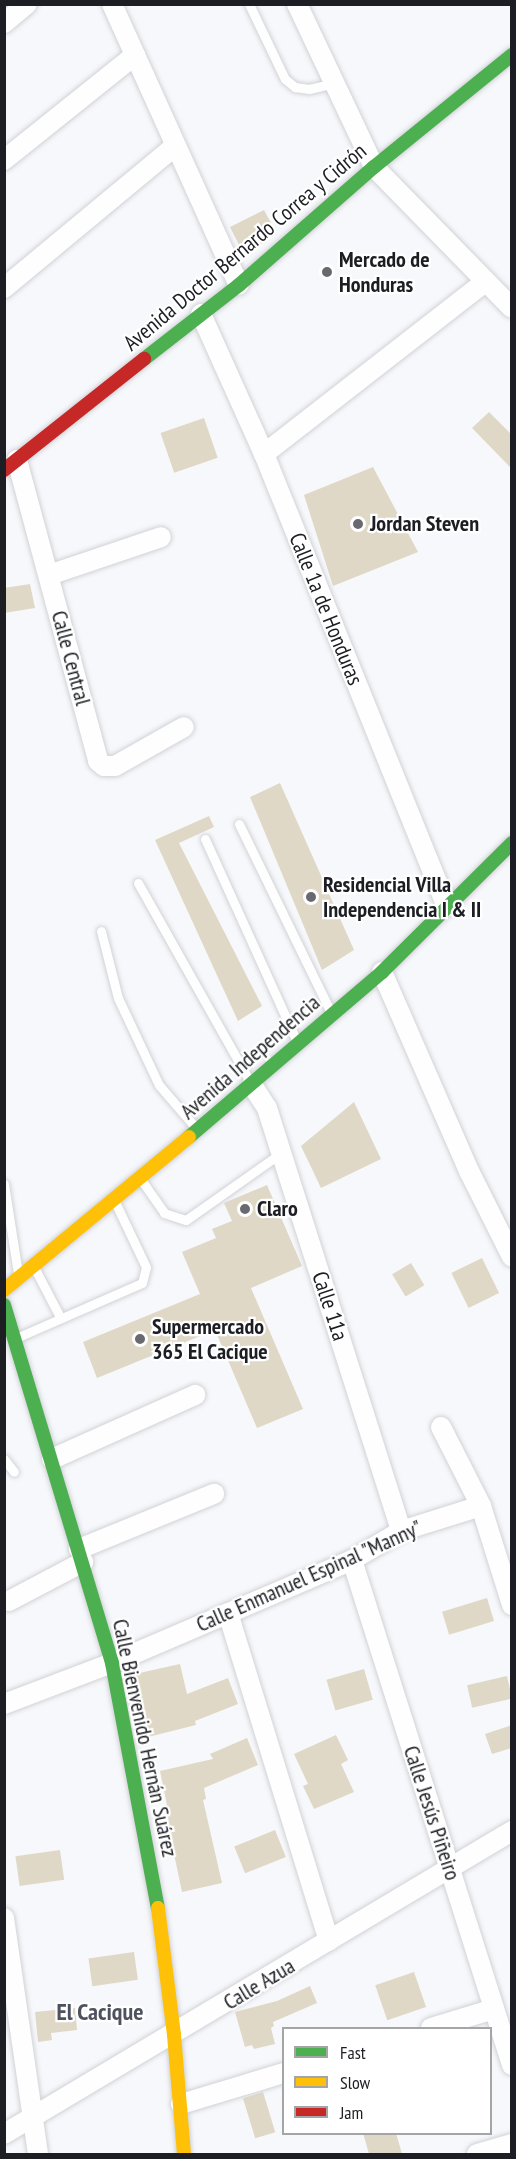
<!DOCTYPE html>
<html>
<head>
<meta charset="utf-8">
<style>
  body { margin:0 }
  #map { position:relative; width:516px; height:2159px; overflow:hidden; background:#f7f8fb; font-family:"PT Sans Narrow",sans-serif }
  div>[style] { position:absolute }
  .building>* { inset:0; background:#e0d8c6; transform-origin:0 0 }
  .roads { filter:drop-shadow(0 0 2px #d1d2d7) drop-shadow(0 0 2px #d1d2d7) }
  .lane>* { height:9px; margin:-4.5px; padding:0 4.5px; transform-origin:4.5px; border-radius:4.5px; background:#fefefe }
  .street>* { height:20px; margin:-10px; padding:0 10px; transform-origin:10px; border-radius:10px; background:#fefefe }
  .fast>* { height:14px; margin:-7px; padding:0 7px; transform-origin:7px; border-radius:7px; background:#4caf50 }
  .slow>* { height:14px; margin:-7px; padding:0 7px; transform-origin:7px; border-radius:7px; background:#ffc107 }
  .jam>* { height:14px; margin:-7px; padding:0 7px; transform-origin:7px; border-radius:7px; background:#c62828 }
  .dots>* { width:16px; height:16px; translate:-50% -50%; box-sizing:border-box; border:3px solid #fff; border-radius:50% }
  span { translate:-50% -50%; white-space:nowrap; text-align:center; line-height:1.15; -webkit-text-stroke:4.5px #fff; paint-order:stroke }
  .street-label { font-size:22px; color:#1d1e23 }
  .poi-label { font-size:22px; color:#1d1e23; font-weight:700 }
  .left { translate:0 -50%; text-align:left }
  .neighbourhood-label { font-size:24px; color:#4e525e; font-weight:700 }
  .frame { position:absolute; inset:0; border:6px solid #1d1e23; pointer-events:none }
  .legend { position:absolute; left:282px; top:2027px; width:210px; height:108px; box-sizing:border-box; background:#fff; border:2px solid #a5a5a7; margin:0; padding:8px 10px; list-style:none; font-size:18px; color:#1d1e23 }
  .legend li { display:flex; align-items:center; gap:12px; height:30px }
  .legend b { width:30px; border:2px solid #a5a5a7 }
</style>
</head>
<body>
<div id="map">
  <div class="building">
    <i style="clip-path:polygon(264px 210px,276px 232px,245px 257px,230px 227px)"></i>
    <i style="clip-path:polygon(489px 412px,512px 435px,512px 469px,472px 428px)"></i>
    <i style="left:204px;top:418px;width:42px;height:46px;rotate:71deg"></i>
    <i style="clip-path:polygon(373px 467px,418px 552px,333px 586px,304px 495px)"></i>
    <i style="clip-path:polygon(30px 584px,35px 608px,4px 613px,4px 588px)"></i>
    <i style="clip-path:polygon(280px 783px,354px 950px,322px 970px,250px 797px)"></i>
    <i style="clip-path:polygon(209px 816px,214px 827px,179px 843px,262px 1006px,238px 1021px,155px 840px)"></i>
    <i style="clip-path:polygon(354px 1102px,381px 1159px,321px 1188px,301px 1146px)"></i>
    <i style="clip-path:polygon(267px 1185px,302px 1266px,251px 1288px,303px 1409px,257px 1428px,215px 1330px,97px 1378px,83px 1342px,200px 1294px,182px 1252px,216px 1238px,212px 1229px,232px 1221px,224px 1203px)"></i>
    <i style="left:482px;top:1258px;width:39px;height:34px;rotate:64deg"></i>
    <i style="left:411px;top:1263px;width:26px;height:22px;rotate:59deg"></i>
    <i style="left:487px;top:1598px;width:24px;height:47px;rotate:73deg"></i>
    <i style="clip-path:polygon(180px 1664px,187px 1694px,228px 1678px,238px 1704px,195px 1721px,196px 1725px,148px 1737px,135px 1674px)"></i>
    <i style="left:364px;top:1669px;width:32px;height:39px;rotate:74deg"></i>
    <i style="left:507px;top:1676px;width:23px;height:41px;rotate:77deg"></i>
    <i style="clip-path:polygon(512px 1725px,512px 1748px,492px 1754px,485px 1734px)"></i>
    <i style="clip-path:polygon(336px 1735px,348px 1760px,341px 1764px,354px 1792px,314px 1809px,303px 1786px,308px 1784px,294px 1754px)"></i>
    <i style="clip-path:polygon(247px 1738px,258px 1765px,204px 1788px,206px 1799px,203px 1800px,222px 1883px,182px 1892px,164px 1806px,167px 1805px,160px 1771px,213px 1759px,210px 1754px)"></i>
    <i style="left:275px;top:1830px;width:29px;height:44px;rotate:68deg"></i>
    <i style="left:60px;top:1850px;width:30px;height:45px;rotate:82deg"></i>
    <i style="left:134px;top:1952px;width:28px;height:46px;rotate:82deg"></i>
    <i style="left:414px;top:1972px;width:37px;height:41px;rotate:71deg"></i>
    <i style="clip-path:polygon(310px 1986px,317px 2003px,273px 2022px,274px 2026px,271px 2028px,275px 2044px,254px 2049px,252px 2045px,245px 2047px,235px 2012px,277px 2001px)"></i>
    <i style="clip-path:polygon(75px 2008px,77px 2030px,51px 2033px,52px 2040px,38px 2042px,35px 2012px)"></i>
    <i style="left:263px;top:2092px;width:42px;height:21px;rotate:73deg"></i>
    <i style="clip-path:polygon(363px 2133px,396px 2133px,402px 2154px,369px 2154px)"></i>
  </div>
  <div class="roads">
    <div class="lane">
      <i style="left:249px;top:4px;width:83px;rotate:64.4deg"></i>
      <i style="left:285px;top:79px;width:13px;rotate:39deg"></i>
      <i style="left:295px;top:87px;width:14px;rotate:8deg"></i>
      <i style="left:309px;top:89px;width:27px;rotate:-13deg"></i>
      <i style="left:239px;top:824px;width:210px;rotate:64deg"></i>
      <i style="left:205px;top:839px;width:223px;rotate:65.6deg"></i>
      <i style="left:138px;top:883px;width:228px;rotate:60.6deg"></i>
      <i style="left:101px;top:931px;width:69px;rotate:75.8deg"></i>
      <i style="left:118px;top:998px;width:96px;rotate:64.8deg"></i>
      <i style="left:159px;top:1085px;width:57px;rotate:49.3deg"></i>
      <i style="left:142px;top:1181px;width:39px;rotate:55deg"></i>
      <i style="left:164px;top:1213px;width:23px;rotate:18deg"></i>
      <i style="left:186px;top:1220px;width:116px;rotate:-35.2deg"></i>
      <i style="left:4px;top:1184px;width:90px;rotate:81.1deg"></i>
      <i style="left:35px;top:1269px;width:54px;rotate:62.5deg"></i>
      <i style="left:16px;top:1338px;width:137px;rotate:-23.6deg"></i>
      <i style="left:142px;top:1283px;width:16px;rotate:-76deg"></i>
      <i style="left:146px;top:1267px;width:72px;rotate:-115.5deg"></i>
      <i style="left:4px;top:1459px;width:16px;rotate:52deg"></i>
    </div>
    <div class="street">
      <i style="left:112px;top:4px;width:308px;rotate:65.7deg"></i>
      <i style="left:297px;top:4px;width:180px;rotate:64.7deg"></i>
      <i style="left:374px;top:167px;width:197px;rotate:45.6deg"></i>
      <i style="left:4px;top:23px;width:30px;rotate:-40deg"></i>
      <i style="left:4px;top:160px;width:168px;rotate:-38.7deg"></i>
      <i style="left:4px;top:288px;width:222px;rotate:-39.7deg"></i>
      <i style="left:201px;top:314px;width:154px;rotate:65.8deg"></i>
      <i style="left:264px;top:454px;width:488px;rotate:68deg"></i>
      <i style="left:264px;top:454px;width:280px;rotate:-37.9deg"></i>
      <i style="left:17px;top:460px;width:312px;rotate:74.9deg"></i>
      <i style="left:98px;top:761px;width:8px;rotate:40deg"></i>
      <i style="left:104px;top:766px;width:11px"></i>
      <i style="left:115px;top:766px;width:79px;rotate:-29.5deg"></i>
      <i style="left:49px;top:575px;width:118px;rotate:-18.7deg"></i>
      <i style="left:382px;top:972px;width:217px;rotate:66.4deg"></i>
      <i style="left:469px;top:1171px;width:96px;rotate:63.4deg"></i>
      <i style="left:252px;top:1085px;width:27px;rotate:57deg"></i>
      <i style="left:267px;top:1108px;width:444px;rotate:72.4deg"></i>
      <i style="left:441px;top:1427px;width:89px;rotate:63.1deg"></i>
      <i style="left:481px;top:1506px;width:104px;rotate:72.6deg"></i>
      <i style="left:52px;top:1459px;width:157px;rotate:-24.1deg"></i>
      <i style="left:79px;top:1549px;width:146px;rotate:-22.2deg"></i>
      <i style="left:352px;top:1560px;width:530px;rotate:72.42deg"></i>
      <i style="left:9px;top:1601px;width:84px;rotate:-27.8deg"></i>
      <i style="left:228px;top:1613px;width:343px;rotate:72.9deg"></i>
      <i style="left:4px;top:1704px;width:116px;rotate:-20.8deg"></i>
      <i style="left:112px;top:1663px;width:261px;rotate:-23.2deg"></i>
      <i style="left:352px;top:1560px;width:57px;rotate:-30.6deg"></i>
      <i style="left:401px;top:1531px;width:84px;rotate:-17.4deg"></i>
      <i style="left:4px;top:1918px;width:238px;rotate:81.8deg"></i>
      <i style="left:431px;top:2028px;width:66px;rotate:-16.8deg"></i>
      <i style="left:181px;top:2104px;width:108px;rotate:-16.8deg"></i>
      <i style="left:4px;top:2134px;width:592px;rotate:-30.81deg"></i>
      <i style="left:477px;top:2154px;width:36px;rotate:-16deg"></i>
    </div>
    <div class="fast">
      <i style="left:144px;top:359px;width:120px;rotate:-37.9deg"></i>
      <i style="left:239px;top:285px;width:179px;rotate:-41.2deg"></i>
      <i style="left:374px;top:167px;width:178px;rotate:-39.1deg"></i>
      <i style="left:189px;top:1137px;width:254px;rotate:-40.5deg"></i>
      <i style="left:382px;top:972px;width:183px;rotate:-44.8deg"></i>
      <i style="left:4px;top:1305px;width:374px;rotate:73.2deg"></i>
      <i style="left:112px;top:1663px;width:249px;rotate:79.4deg"></i>
    </div>
    <div class="slow">
      <i style="left:4px;top:1290px;width:240px;rotate:-39.6deg"></i>
      <i style="left:158px;top:1908px;width:128px;rotate:82.8deg"></i>
      <i style="left:174px;top:2035px;width:119px;rotate:85.2deg"></i>
    </div>
    <div class="jam">
      <i style="left:4px;top:470px;width:179px;rotate:-38.4deg"></i>
    </div>
  </div>
  <div class="dots">
    <i style="left:327px;top:272px;background:#696a6f"></i>
    <i style="left:358px;top:524px;background:#696a6f"></i>
    <i style="left:311px;top:897px;background:#696a6f"></i>
    <i style="left:245px;top:1209px;background:#696a6f"></i>
    <i style="left:140px;top:1339px;background:#696a6f"></i>
  </div>
  <div class="street-label">
    <span style="left:245px;top:247px;rotate:-40deg">Avenida Doctor Bernardo Correa y Cidrón</span>
    <span style="left:326px;top:609px;rotate:68deg">Calle 1a de Honduras</span>
    <span style="left:71px;top:658px;rotate:75deg">Calle Central</span>
    <span style="left:250px;top:1057px;rotate:-41deg">Avenida Independencia</span>
    <span style="left:330px;top:1306px;rotate:72deg">Calle 11a</span>
    <span style="left:309px;top:1576px;rotate:-24deg">Calle Enmanuel Espinal "Manny"</span>
    <span style="left:145px;top:1738px;rotate:78deg">Calle Bienvenido Hernán Suárez</span>
    <span style="left:432px;top:1813px;rotate:72deg">Calle Jesús Piñeiro</span>
    <span style="left:259px;top:1984px;rotate:-31deg">Calle Azua</span>
  </div>
  <div class="poi-label">
    <span class="left" style="left:339px;top:272px">Mercado de<br>Honduras</span>
    <span class="left" style="left:370px;top:524px">Jordan Steven</span>
    <span class="left" style="left:323px;top:897px">Residencial Villa<br>Independencia I &amp; II</span>
    <span class="left" style="left:257px;top:1209px">Claro</span>
    <span class="left" style="left:152px;top:1339px">Supermercado<br>365 El Cacique</span>
  </div>
  <div class="neighbourhood-label">
    <span style="left:100px;top:2012px">El Cacique</span>
  </div>
  <div class="frame"></div>
  <ul class="legend">
  <li><b style="height:8px;background:#4caf50"></b>Fast</li>
  <li><b style="height:8px;background:#ffc107"></b>Slow</li>
  <li><b style="height:8px;background:#c62828"></b>Jam</li>
  </ul>
</div>
</body>
</html>
